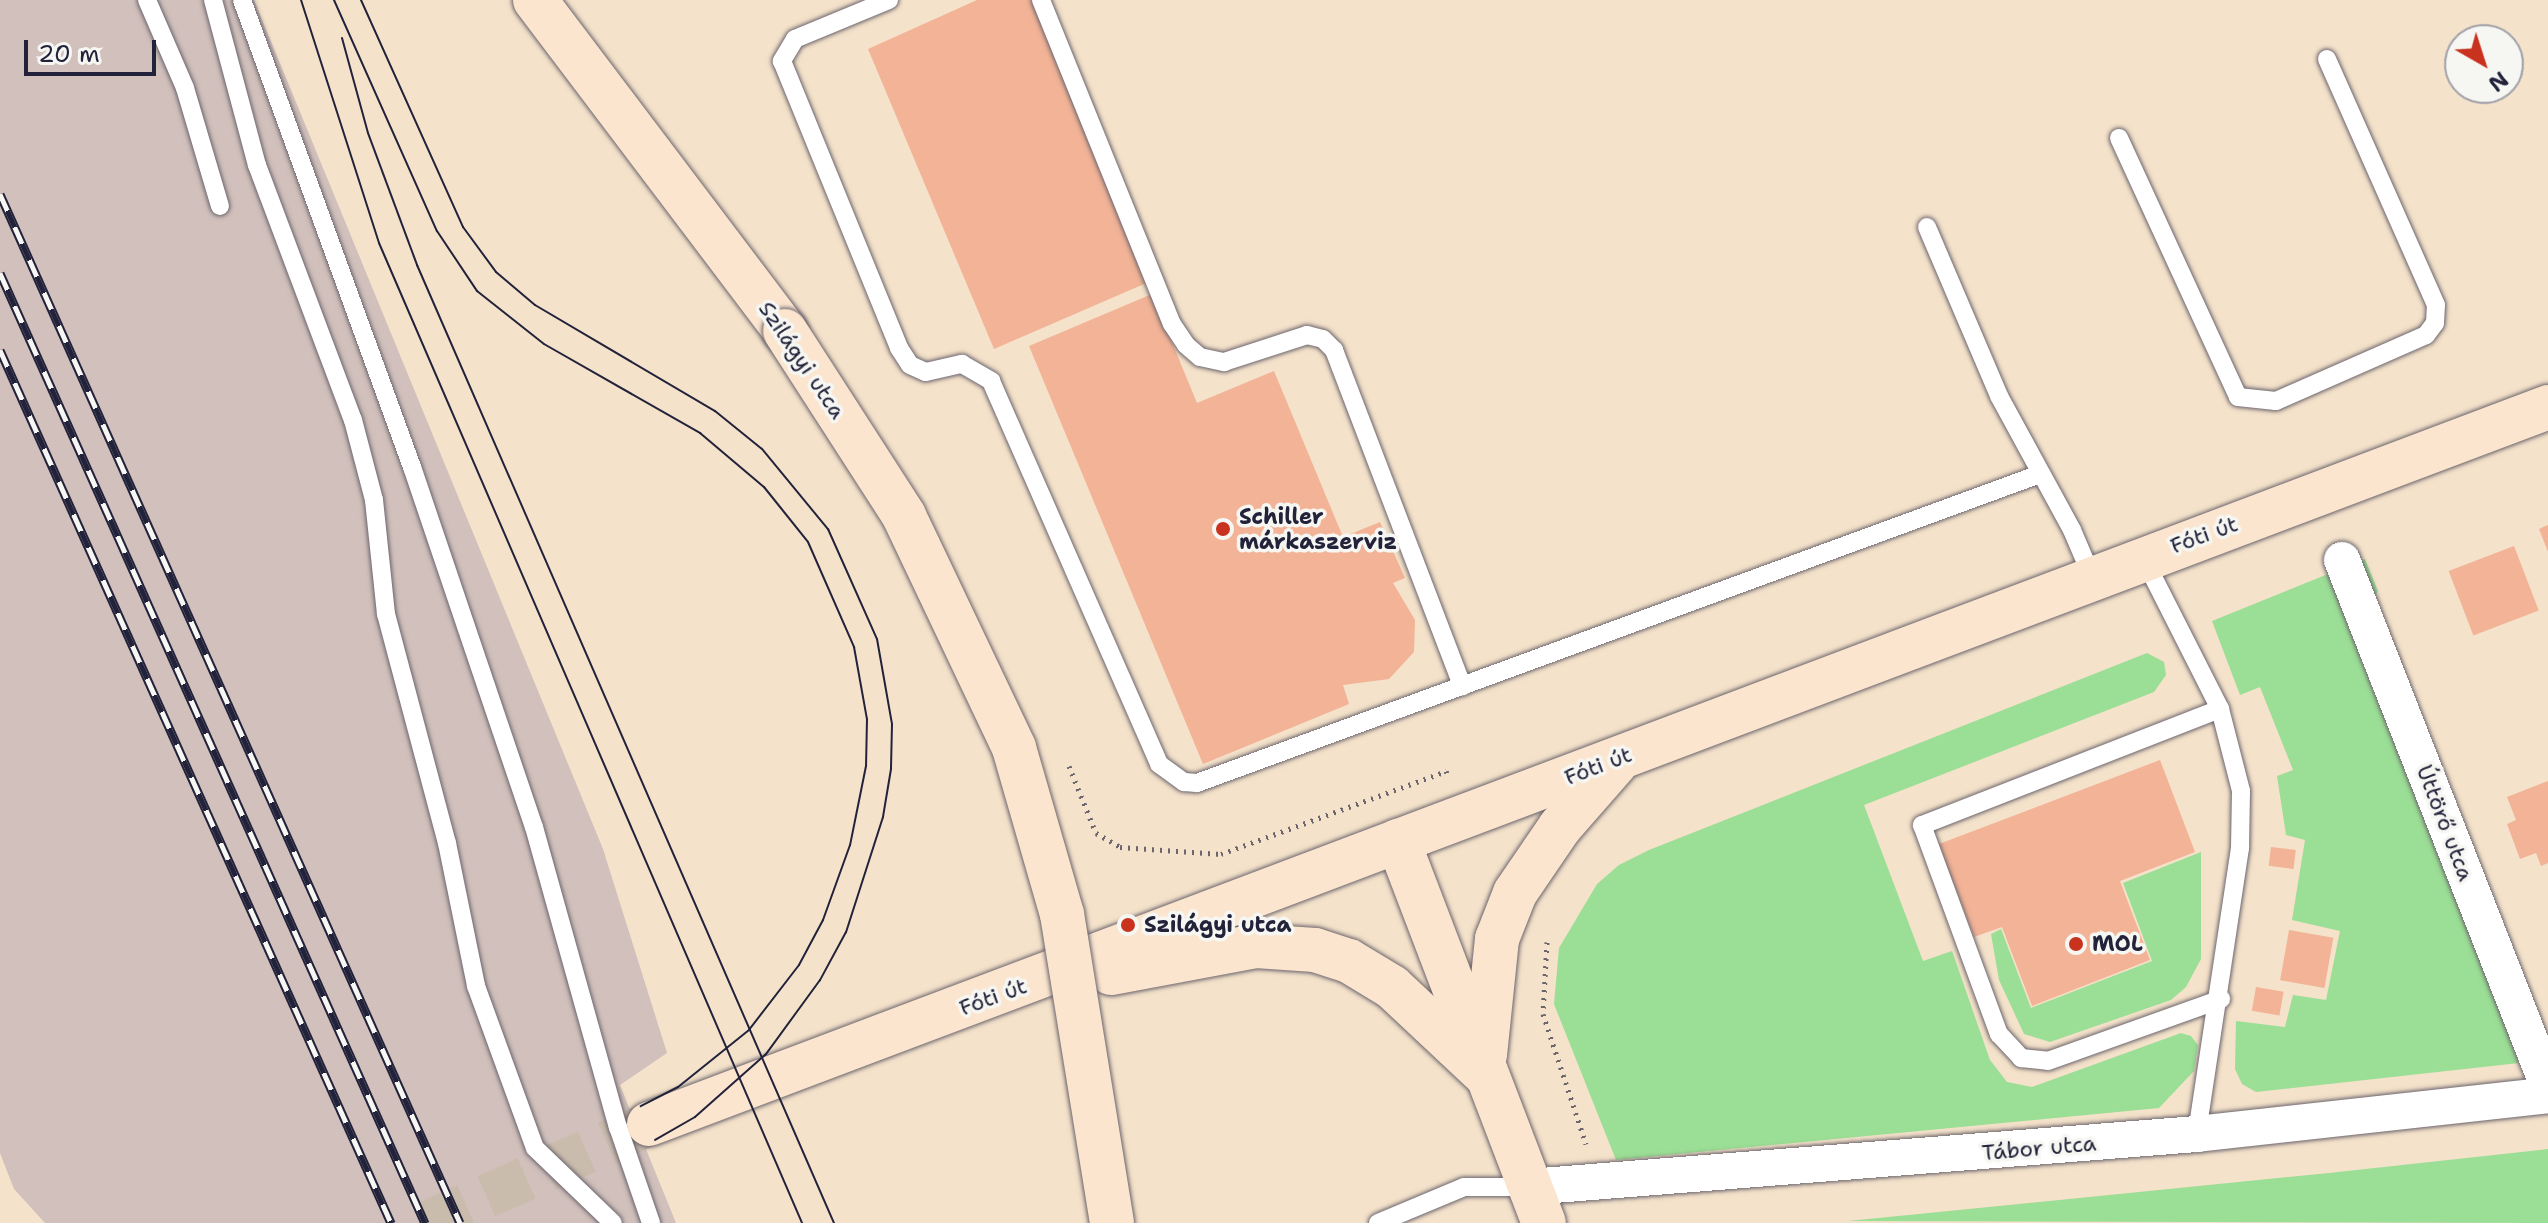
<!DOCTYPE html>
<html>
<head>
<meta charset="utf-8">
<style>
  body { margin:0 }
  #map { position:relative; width:2548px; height:1223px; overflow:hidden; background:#f4e2ca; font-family:"Shantell Sans",sans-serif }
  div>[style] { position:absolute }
  .industrial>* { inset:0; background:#d1c0bc }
  .green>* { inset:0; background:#9bde95 }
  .building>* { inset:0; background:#f2b396; transform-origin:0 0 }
  .secondary-tunnel>* { height:44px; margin-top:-22px; transform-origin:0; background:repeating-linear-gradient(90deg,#cabcad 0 44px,transparent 0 66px) }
  .path>* { height:5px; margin-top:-2.5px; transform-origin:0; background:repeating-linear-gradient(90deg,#6c656d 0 2px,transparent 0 8px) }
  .roads { filter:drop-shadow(0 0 2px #6c656d) drop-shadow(0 0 2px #6c656d) }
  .lane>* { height:18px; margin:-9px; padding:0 9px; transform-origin:9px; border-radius:9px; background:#fff }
  .street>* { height:36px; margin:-18px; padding:0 18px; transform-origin:18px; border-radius:18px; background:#fff }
  .secondary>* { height:44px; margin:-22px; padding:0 22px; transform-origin:22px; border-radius:22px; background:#fbe5cf }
  .tram>* { height:2px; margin:-1px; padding:0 1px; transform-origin:1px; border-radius:1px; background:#22223b }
  .rail>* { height:9px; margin-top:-4.5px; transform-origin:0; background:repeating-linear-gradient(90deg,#f6f6f2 0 18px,#22223b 0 36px); box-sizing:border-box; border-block:2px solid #22223b }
  .bridges { filter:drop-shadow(0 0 2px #6c656d) drop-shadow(0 0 2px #6c656d) }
  .secondary-bridge>* { height:44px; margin:-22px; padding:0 22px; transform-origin:22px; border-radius:22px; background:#fbe5cf }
  .dots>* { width:22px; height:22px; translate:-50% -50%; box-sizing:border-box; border:4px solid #f6f6f2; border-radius:50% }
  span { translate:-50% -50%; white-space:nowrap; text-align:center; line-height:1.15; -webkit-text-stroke:7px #f6f6f2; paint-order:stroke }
  .street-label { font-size:22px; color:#22223b }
  .poi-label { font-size:22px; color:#22223b; font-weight:700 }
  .left { translate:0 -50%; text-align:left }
  .north { position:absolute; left:2444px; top:24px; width:80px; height:80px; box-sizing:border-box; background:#f6f6f2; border:2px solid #a1a1a9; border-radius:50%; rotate:141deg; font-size:22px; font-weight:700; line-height:32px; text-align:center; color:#22223b }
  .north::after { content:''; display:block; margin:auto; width:28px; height:36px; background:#c8321e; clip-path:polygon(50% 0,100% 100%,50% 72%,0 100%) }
  .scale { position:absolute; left:24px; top:40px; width:132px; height:36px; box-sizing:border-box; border:4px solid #22223b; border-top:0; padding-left:10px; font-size:24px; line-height:28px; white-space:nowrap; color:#22223b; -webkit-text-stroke:6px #f6f6f2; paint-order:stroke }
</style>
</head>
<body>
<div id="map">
  <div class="industrial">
    <i style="clip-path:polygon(0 0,254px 0,603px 849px,667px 1053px,620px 1085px,676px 1223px,45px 1223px,14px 1189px,0 1153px)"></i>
  </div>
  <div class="green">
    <i style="clip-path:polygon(2365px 559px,2378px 591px,2366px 614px,2519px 1063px,2256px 1092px,2242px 1084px,2235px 1069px,2236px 1021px,2285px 1027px,2293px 995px,2326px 1000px,2340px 931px,2292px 920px,2305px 840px,2286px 835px,2277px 776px,2293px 770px,2260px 687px,2240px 695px,2212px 621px)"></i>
    <i style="clip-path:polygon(2147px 653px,2164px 662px,2166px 675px,2154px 692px,1864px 805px,1923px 961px,1952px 951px,1990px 1060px,2007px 1082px,2032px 1087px,2181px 1033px,2191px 1036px,2198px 1045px,2194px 1071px,2159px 1108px,1616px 1160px,1554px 1004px,1559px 948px,1597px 884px,1619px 865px,1649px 850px)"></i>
    <i style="clip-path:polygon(2201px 852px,2201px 959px,2186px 987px,2171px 1000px,2050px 1042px,2024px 1034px,1999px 980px,1991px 934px,2001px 929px,2031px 1008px,2152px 961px,2123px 883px)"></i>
    <i style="clip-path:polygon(2548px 1149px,2548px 1223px,1848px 1221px,2329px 1173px)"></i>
  </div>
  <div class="building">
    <i style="clip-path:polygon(977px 0,1031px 0,1151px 281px,994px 349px,868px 49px)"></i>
    <i style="clip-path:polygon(1152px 294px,1197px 403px,1274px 371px,1343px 537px,1380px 522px,1405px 578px,1393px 583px,1415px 620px,1414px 652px,1389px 679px,1343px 685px,1349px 704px,1203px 764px,1029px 346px)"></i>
    <i style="clip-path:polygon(2548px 525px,2548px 552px,2539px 529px)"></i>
    <i style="left:2514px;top:546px;width:69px;height:70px;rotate:69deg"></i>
    <i style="clip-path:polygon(2160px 760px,2195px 852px,2120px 881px,2150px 960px,2032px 1006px,2002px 927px,1974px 937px,1939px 844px)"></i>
    <i style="clip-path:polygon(2548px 781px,2548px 863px,2541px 866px,2536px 853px,2520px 859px,2507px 824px,2516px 820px,2507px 797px)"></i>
    <i style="left:2271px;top:847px;width:25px;height:19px;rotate:7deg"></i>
    <i style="left:2289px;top:930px;width:45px;height:51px;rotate:10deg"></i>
    <i style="left:2256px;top:987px;width:28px;height:24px;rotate:10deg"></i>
  </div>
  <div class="secondary-tunnel">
    <i style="left:426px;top:1223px;width:244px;rotate:-23.9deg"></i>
  </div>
  <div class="path">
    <i style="left:1069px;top:766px;width:72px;rotate:68.1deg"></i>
    <i style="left:1096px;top:833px;width:28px;rotate:30deg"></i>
    <i style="left:1120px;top:847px;width:101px;rotate:4deg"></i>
    <i style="left:1221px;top:854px;width:240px;rotate:-20.2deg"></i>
    <i style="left:1446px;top:771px;width:5px;rotate:68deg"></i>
    <i style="left:1547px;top:942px;width:72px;rotate:93.2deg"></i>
    <i style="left:1543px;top:1014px;width:137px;rotate:71.7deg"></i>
  </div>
  <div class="roads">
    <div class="lane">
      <i style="left:147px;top:0;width:96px;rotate:66.6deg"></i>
      <i style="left:185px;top:88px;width:123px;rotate:73.5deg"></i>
      <i style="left:213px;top:0;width:171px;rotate:75.1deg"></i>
      <i style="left:257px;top:165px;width:272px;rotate:69.4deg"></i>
      <i style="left:353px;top:420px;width:83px;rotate:75.3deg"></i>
      <i style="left:374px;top:500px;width:115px;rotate:84deg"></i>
      <i style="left:386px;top:614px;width:237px;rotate:75.1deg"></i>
      <i style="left:447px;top:843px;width:146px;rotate:78.5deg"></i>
      <i style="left:476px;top:986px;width:172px;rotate:70deg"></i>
      <i style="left:535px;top:1148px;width:108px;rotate:43.9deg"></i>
      <i style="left:242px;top:0;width:497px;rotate:70deg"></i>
      <i style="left:412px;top:467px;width:380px;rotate:71.3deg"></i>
      <i style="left:534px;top:827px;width:312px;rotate:74.4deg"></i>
      <i style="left:618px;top:1127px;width:102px;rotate:71deg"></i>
      <i style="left:889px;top:0;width:102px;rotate:157.5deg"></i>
      <i style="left:795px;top:39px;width:26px;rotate:121deg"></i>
      <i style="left:782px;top:61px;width:310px;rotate:67.8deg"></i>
      <i style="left:899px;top:348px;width:20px;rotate:57deg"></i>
      <i style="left:910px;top:365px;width:17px;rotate:24deg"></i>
      <i style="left:926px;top:372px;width:37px;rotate:-13deg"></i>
      <i style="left:962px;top:364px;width:34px;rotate:30deg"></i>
      <i style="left:991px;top:381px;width:418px;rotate:66.3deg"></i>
      <i style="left:1159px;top:764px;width:31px;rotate:36deg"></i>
      <i style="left:1184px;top:782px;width:13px;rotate:4deg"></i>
      <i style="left:1197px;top:783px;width:898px;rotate:-20.13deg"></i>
      <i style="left:1041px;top:0;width:349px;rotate:68deg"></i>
      <i style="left:1172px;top:324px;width:25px;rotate:56deg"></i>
      <i style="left:1186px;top:345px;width:18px;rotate:41deg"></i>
      <i style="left:1200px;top:357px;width:25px;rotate:12deg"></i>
      <i style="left:1224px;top:362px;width:87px;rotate:-18deg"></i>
      <i style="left:1307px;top:335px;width:16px;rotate:14deg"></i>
      <i style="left:1323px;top:339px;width:16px;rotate:45deg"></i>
      <i style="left:1334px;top:350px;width:360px;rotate:69.1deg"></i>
      <i style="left:2119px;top:138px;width:285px;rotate:65.3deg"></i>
      <i style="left:2238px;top:397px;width:38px;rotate:6deg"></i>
      <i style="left:2276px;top:401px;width:164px;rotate:-23.7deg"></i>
      <i style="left:2426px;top:335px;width:15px;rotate:-53deg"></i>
      <i style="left:2435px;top:323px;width:18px;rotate:-87deg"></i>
      <i style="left:2436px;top:305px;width:269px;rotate:-113.9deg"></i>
      <i style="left:1927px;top:227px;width:184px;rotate:66.9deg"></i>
      <i style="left:1999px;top:396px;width:153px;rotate:61.4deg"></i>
      <i style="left:2072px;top:530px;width:51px;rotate:66.9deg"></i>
      <i style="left:2144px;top:559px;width:168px;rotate:63.1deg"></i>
      <i style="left:2220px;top:709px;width:85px;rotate:75.6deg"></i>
      <i style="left:2241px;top:791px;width:57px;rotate:91deg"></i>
      <i style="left:2240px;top:848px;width:289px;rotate:98.6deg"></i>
      <i style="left:2220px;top:709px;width:320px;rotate:158.7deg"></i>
      <i style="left:1922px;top:825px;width:223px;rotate:69.8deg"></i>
      <i style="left:1999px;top:1034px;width:33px;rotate:47deg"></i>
      <i style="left:2021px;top:1058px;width:27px;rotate:6deg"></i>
      <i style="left:2048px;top:1061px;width:184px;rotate:-19.7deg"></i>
      <i style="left:1378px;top:1223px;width:93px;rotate:-22.7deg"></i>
      <i style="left:1464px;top:1187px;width:65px"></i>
    </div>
    <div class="street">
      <i style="left:2342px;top:560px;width:565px;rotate:68.61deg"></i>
      <i style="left:1529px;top:1187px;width:670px;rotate:-4.54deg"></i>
      <i style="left:2197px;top:1134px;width:353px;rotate:-6.3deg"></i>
    </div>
    <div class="secondary">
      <i style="left:535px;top:0;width:415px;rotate:52.9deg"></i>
      <i style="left:1398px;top:841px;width:409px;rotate:69.1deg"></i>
      <i style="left:1111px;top:973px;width:147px;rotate:-10.5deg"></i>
      <i style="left:1256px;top:946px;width:59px;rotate:3.9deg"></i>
      <i style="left:1315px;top:950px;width:36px;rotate:18deg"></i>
      <i style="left:1349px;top:961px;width:50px;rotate:31.2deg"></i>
      <i style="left:1392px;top:987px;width:126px;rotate:43.1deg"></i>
      <i style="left:1485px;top:1055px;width:117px;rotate:-84.1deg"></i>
      <i style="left:1497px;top:939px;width:49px;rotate:-68.6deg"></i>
      <i style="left:1515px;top:893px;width:80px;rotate:-55.7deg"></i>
      <i style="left:1560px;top:827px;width:85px;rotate:-48.8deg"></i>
      <i style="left:649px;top:1124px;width:2030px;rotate:-20.68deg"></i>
    </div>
  </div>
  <div class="tram">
    <i style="left:301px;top:0;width:255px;rotate:72.2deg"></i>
    <i style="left:379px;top:243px;width:1067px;rotate:66.65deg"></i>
    <i style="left:334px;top:0;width:253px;rotate:66deg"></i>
    <i style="left:437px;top:231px;width:72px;rotate:56.3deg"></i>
    <i style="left:477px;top:291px;width:85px;rotate:38.3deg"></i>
    <i style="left:544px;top:344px;width:180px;rotate:29.7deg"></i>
    <i style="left:700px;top:433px;width:84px;rotate:40.2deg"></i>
    <i style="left:764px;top:487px;width:70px;rotate:51.3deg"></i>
    <i style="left:808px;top:542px;width:115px;rotate:66.3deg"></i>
    <i style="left:854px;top:647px;width:73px;rotate:79.8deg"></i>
    <i style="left:867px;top:719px;width:47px;rotate:91.2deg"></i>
    <i style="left:866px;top:766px;width:81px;rotate:101.4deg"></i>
    <i style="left:850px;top:845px;width:80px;rotate:109.8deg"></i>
    <i style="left:823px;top:920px;width:51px;rotate:118.1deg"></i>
    <i style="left:799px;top:965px;width:82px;rotate:127.6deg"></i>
    <i style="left:749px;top:1030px;width:91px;rotate:141.2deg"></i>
    <i style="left:678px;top:1087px;width:42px;rotate:152.8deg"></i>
    <i style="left:361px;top:0;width:249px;rotate:65.8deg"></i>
    <i style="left:463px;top:227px;width:56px;rotate:53.7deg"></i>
    <i style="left:496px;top:272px;width:51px;rotate:40.2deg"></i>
    <i style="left:535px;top:305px;width:209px;rotate:30.5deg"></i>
    <i style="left:715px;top:411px;width:60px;rotate:39deg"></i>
    <i style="left:762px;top:449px;width:104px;rotate:50.5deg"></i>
    <i style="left:828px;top:529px;width:120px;rotate:66deg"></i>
    <i style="left:877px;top:639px;width:86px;rotate:80deg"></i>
    <i style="left:892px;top:724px;width:45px;rotate:91.3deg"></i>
    <i style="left:891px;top:769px;width:49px;rotate:99.5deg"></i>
    <i style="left:883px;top:817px;width:121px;rotate:107.8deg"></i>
    <i style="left:846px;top:932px;width:55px;rotate:118.4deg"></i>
    <i style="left:820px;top:980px;width:92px;rotate:126.1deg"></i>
    <i style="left:766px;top:1054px;width:95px;rotate:138.4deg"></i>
    <i style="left:695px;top:1117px;width:46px;rotate:150.1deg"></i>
    <i style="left:342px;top:38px;width:98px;rotate:74.7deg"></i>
    <i style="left:368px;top:133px;width:141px;rotate:69.6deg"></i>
    <i style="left:417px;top:265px;width:1045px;rotate:66.48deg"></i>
  </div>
  <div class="rail">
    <i style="left:0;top:194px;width:1127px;rotate:65.91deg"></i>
    <i style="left:0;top:273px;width:1041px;rotate:65.9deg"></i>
    <i style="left:0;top:350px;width:957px;rotate:65.87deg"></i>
  </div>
  <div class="bridges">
    <div class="secondary-bridge">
      <i style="left:785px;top:331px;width:220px;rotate:57.2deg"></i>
      <i style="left:904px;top:516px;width:257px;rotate:64.6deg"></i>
      <i style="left:1014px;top:748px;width:173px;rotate:73.9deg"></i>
      <i style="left:1062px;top:914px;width:313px;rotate:80.8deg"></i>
    </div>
  </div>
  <div class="dots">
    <i style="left:1223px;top:529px;background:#c8321e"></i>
    <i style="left:1128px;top:925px;background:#c8321e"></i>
    <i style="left:2076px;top:944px;background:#c8321e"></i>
  </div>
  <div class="street-label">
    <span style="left:802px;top:360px;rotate:56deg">Szilágyi utca</span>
    <span style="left:2204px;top:535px;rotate:-20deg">Fóti út</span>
    <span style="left:1598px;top:766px;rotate:-21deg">Fóti út</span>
    <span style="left:2445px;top:823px;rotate:69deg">Úttörő utca</span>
    <span style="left:993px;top:997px;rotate:-20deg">Fóti út</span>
    <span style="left:2039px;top:1148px;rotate:-5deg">Tábor utca</span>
  </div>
  <div class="poi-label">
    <span class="left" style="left:1239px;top:529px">Schiller<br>márkaszerviz</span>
    <span class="left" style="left:1144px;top:925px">Szilágyi utca</span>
    <span class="left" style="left:2092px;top:944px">MOL</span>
  </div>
  <div class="north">N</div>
  <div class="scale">20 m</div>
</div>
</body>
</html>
